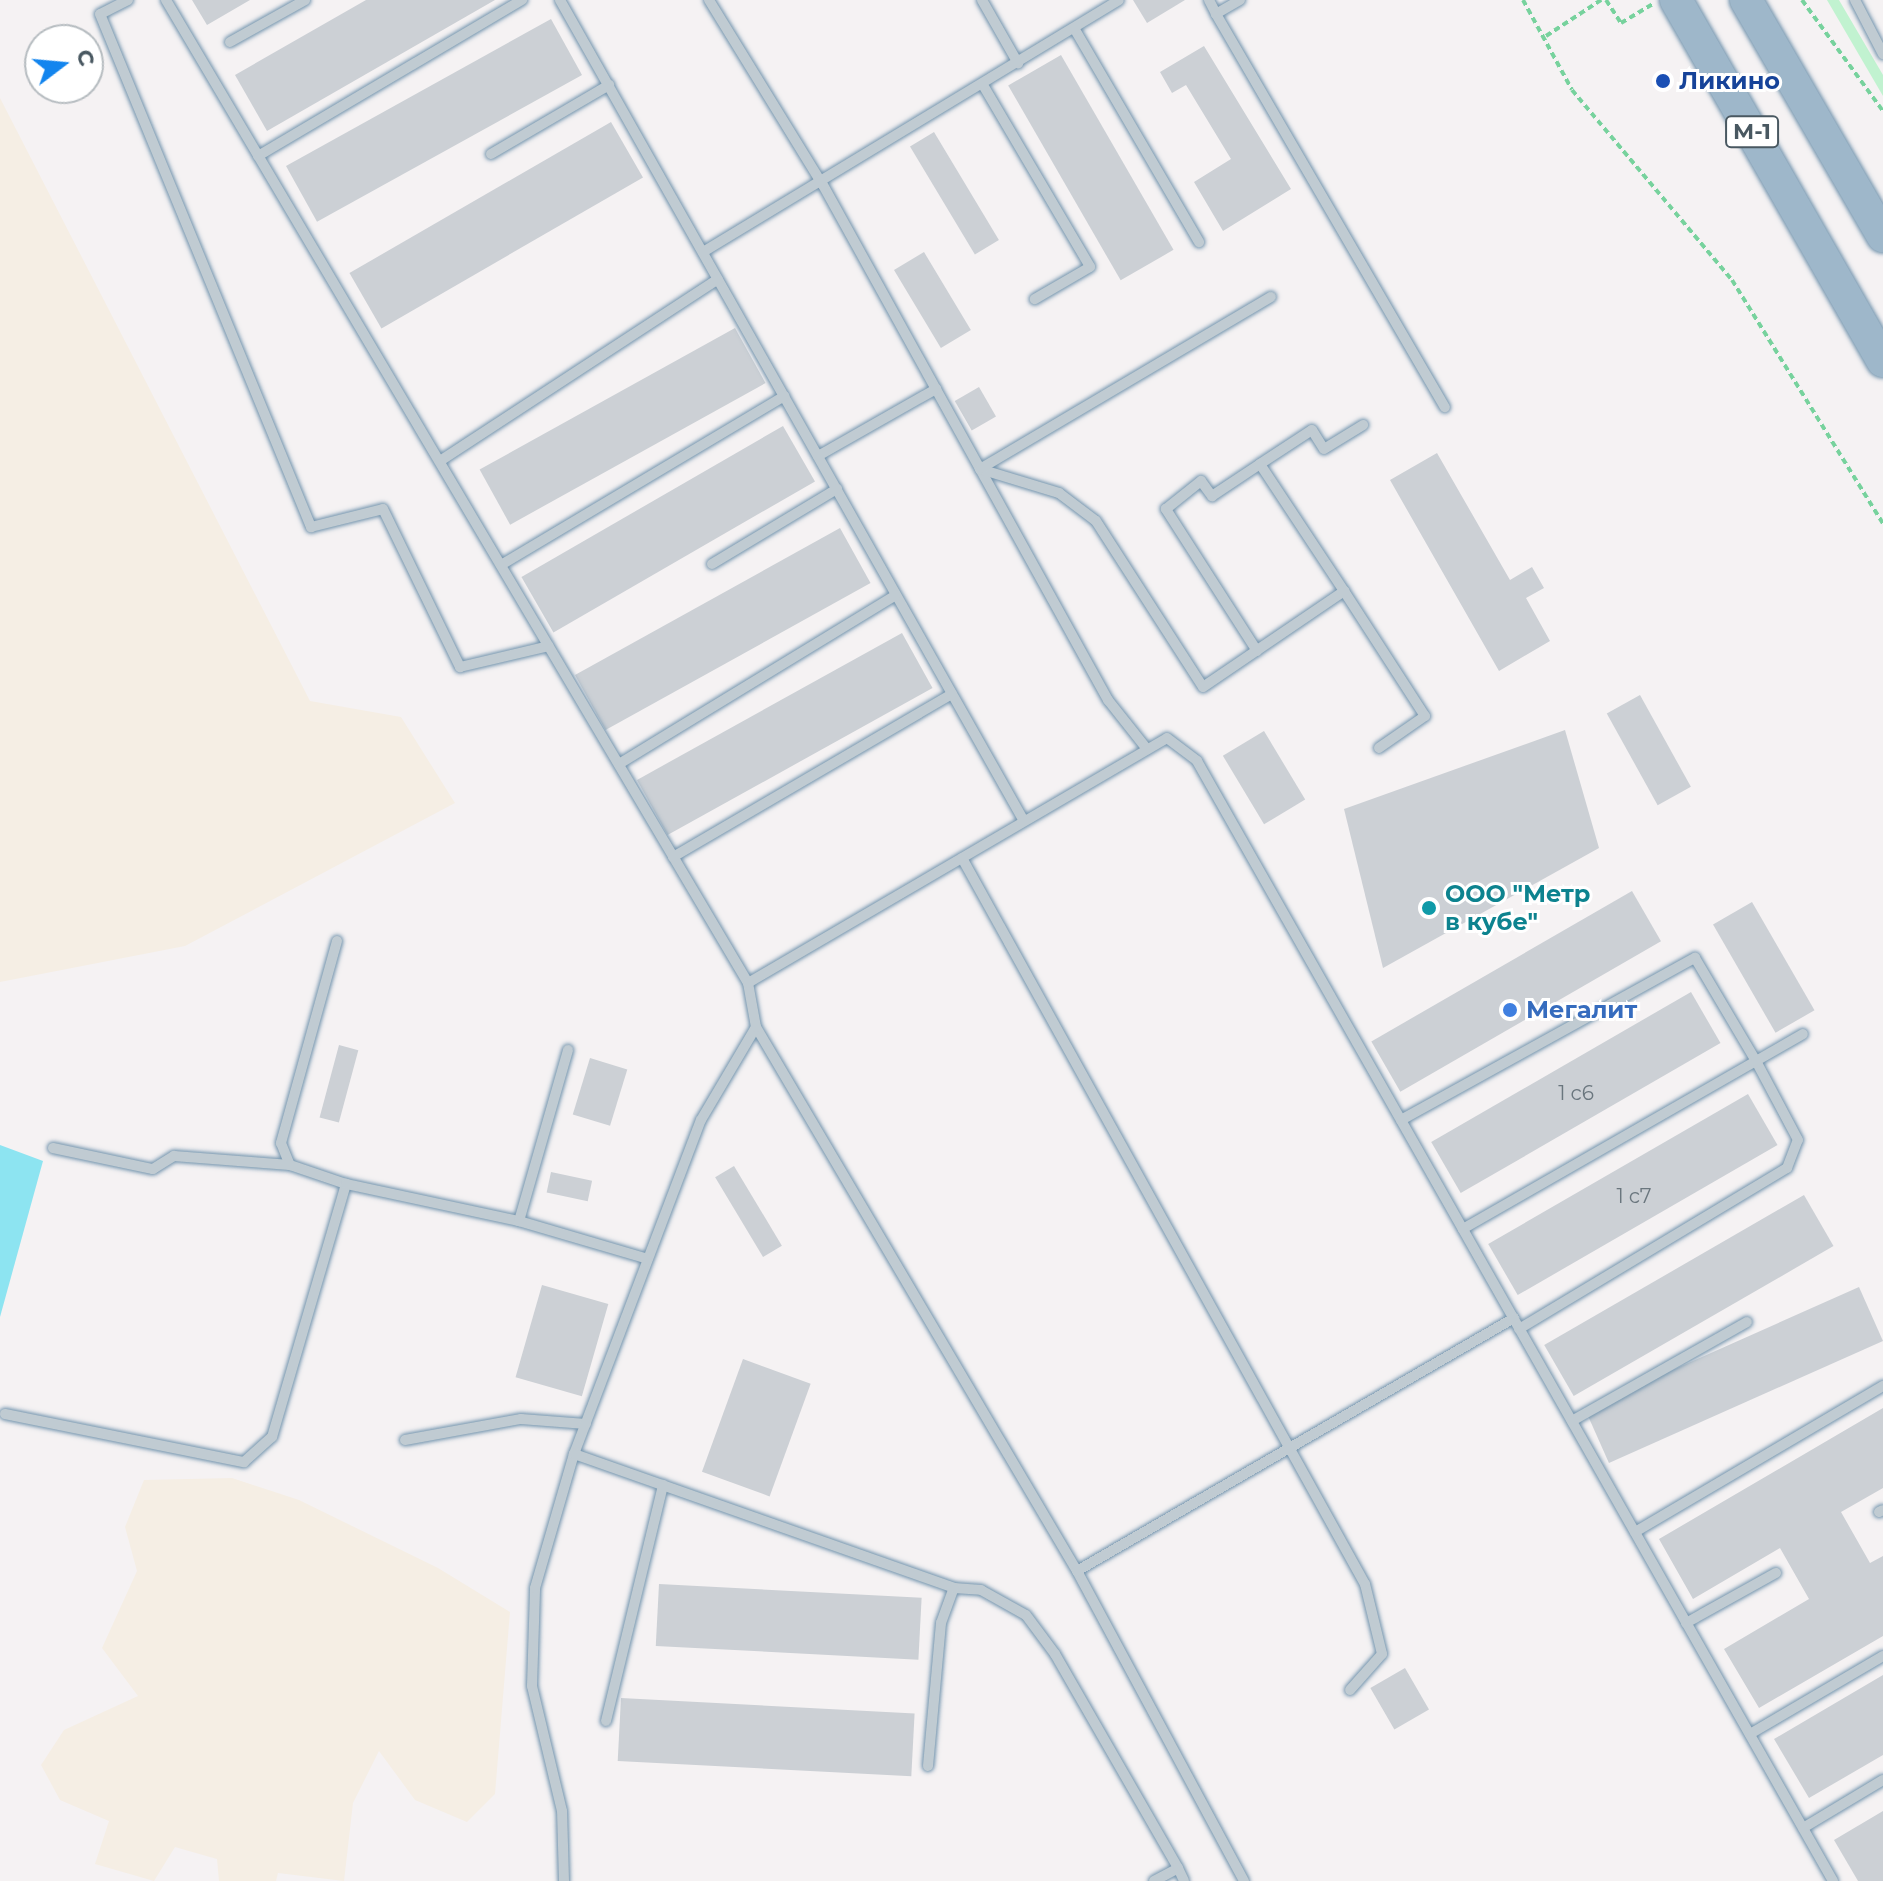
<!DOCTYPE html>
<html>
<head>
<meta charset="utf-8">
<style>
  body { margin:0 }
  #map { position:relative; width:1883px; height:1881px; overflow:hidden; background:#f5f2f3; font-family:Montserrat,sans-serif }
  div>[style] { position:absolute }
  .green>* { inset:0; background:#c1f2d0 }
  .sand>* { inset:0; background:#f5eee4 }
  .water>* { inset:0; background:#8de4f1 }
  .building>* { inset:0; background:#ccd0d5; transform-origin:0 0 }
  .path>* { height:4px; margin-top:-2px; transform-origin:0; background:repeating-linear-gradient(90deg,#77d29d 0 6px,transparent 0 10px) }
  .roads { filter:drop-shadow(0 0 2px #7495ae) drop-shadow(0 0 2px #7495ae) }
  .service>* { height:10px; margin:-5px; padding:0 5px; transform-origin:5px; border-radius:5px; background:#c0cbd2 }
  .trunk>* { height:32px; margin:-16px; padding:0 16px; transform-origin:16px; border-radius:16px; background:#9eb7ca }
  .dots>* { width:22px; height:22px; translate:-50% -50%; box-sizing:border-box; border:4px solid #fff; border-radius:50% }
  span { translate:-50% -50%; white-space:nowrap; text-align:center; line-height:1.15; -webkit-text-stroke:6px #fff; paint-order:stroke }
  .number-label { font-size:20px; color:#6a767e }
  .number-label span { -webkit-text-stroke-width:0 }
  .shield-label span { padding:2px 6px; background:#fff; border:2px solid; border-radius:6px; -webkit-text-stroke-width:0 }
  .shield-label { font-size:22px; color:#495861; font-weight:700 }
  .transit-label { font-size:24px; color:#164399; font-weight:700 }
  .left { translate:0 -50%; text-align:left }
  .culture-label { font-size:24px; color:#0d838f; font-weight:700 }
  .shop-label { font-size:24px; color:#366cbe; font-weight:700 }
  .north { position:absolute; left:24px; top:24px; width:80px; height:80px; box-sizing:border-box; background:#fff; border:2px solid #b6bcc0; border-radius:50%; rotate:74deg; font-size:22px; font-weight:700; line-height:32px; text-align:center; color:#495861 }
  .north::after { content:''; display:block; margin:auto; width:28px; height:36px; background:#1385ee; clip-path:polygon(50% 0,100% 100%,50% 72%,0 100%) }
</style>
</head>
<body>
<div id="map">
  <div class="green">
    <i style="clip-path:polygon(1827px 0,1839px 0,1883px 75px,1883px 96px)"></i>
  </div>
  <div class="sand">
    <i style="clip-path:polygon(0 98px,310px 701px,401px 717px,455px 803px,185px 946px,0 982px)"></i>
    <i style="clip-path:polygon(232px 1478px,299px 1500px,438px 1568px,510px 1612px,495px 1794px,467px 1822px,415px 1800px,379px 1751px,353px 1803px,344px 1881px,278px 1873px,276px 1881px,219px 1881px,217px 1859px,175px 1847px,154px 1881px,95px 1864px,109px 1821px,60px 1800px,41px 1765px,64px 1730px,138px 1696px,102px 1648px,137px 1571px,125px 1527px,144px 1480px)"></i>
  </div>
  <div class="water">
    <i style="clip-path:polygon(0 1145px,43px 1161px,0 1317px)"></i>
  </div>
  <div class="building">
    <i style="clip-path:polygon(192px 0,250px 0,207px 25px)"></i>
    <i style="clip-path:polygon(366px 0,495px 0,267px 131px,235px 75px)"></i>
    <i style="clip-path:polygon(1133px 0,1185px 0,1147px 23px)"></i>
    <i style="left:551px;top:19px;width:64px;height:303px;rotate:61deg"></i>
    <i style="clip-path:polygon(1204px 46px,1291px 189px,1223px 231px,1194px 182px,1231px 159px,1186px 85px,1172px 93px,1160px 72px)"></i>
    <i style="left:1061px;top:55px;width:225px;height:61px;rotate:60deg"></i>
    <i style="left:611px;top:122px;width:64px;height:302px;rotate:60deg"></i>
    <i style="left:934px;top:132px;width:126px;height:28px;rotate:59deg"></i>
    <i style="left:924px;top:252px;width:91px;height:35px;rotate:59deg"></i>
    <i style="left:735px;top:328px;width:63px;height:292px;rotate:61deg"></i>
    <i style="left:979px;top:387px;width:34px;height:28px;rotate:60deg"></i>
    <i style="left:783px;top:426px;width:64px;height:302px;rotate:60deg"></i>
    <i style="clip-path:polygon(1437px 453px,1510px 580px,1532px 567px,1544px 588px,1526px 598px,1550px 641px,1499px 671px,1390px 480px)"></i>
    <i style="left:840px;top:528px;width:63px;height:303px;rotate:61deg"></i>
    <i style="left:902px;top:633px;width:63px;height:303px;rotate:61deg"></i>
    <i style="left:1640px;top:695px;width:105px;height:38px;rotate:61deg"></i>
    <i style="clip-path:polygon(1565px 730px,1599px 848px,1383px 968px,1344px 809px)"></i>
    <i style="left:1264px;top:731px;width:80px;height:48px;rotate:59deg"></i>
    <i style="left:1632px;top:891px;width:58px;height:301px;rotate:60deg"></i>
    <i style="left:1752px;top:902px;width:125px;height:45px;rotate:60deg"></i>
    <i style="left:1691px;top:992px;width:59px;height:300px;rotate:60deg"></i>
    <i style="left:339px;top:1045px;width:20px;height:75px;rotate:15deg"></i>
    <i style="left:590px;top:1058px;width:39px;height:59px;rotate:17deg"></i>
    <i style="left:1748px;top:1094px;width:59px;height:300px;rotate:60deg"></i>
    <i style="left:734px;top:1166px;width:93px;height:22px;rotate:59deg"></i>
    <i style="left:551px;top:1172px;width:42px;height:21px;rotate:12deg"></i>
    <i style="left:1804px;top:1195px;width:59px;height:300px;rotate:60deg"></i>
    <i style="left:542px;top:1285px;width:69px;height:96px;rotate:16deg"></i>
    <i style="left:1859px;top:1287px;width:59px;height:300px;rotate:66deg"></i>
    <i style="left:743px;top:1359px;width:72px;height:120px;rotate:20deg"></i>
    <i style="clip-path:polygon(1883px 1408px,1883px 1488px,1841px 1512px,1870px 1563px,1883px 1556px,1883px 1636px,1759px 1708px,1724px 1649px,1809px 1599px,1780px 1548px,1693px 1599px,1659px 1539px)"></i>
    <i style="left:659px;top:1584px;width:263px;height:62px;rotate:3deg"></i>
    <i style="left:1405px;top:1668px;width:48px;height:40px;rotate:60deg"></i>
    <i style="clip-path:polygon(1883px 1675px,1883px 1755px,1809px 1798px,1774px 1739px)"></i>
    <i style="left:621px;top:1698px;width:294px;height:63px;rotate:3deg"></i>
    <i style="clip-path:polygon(1883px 1811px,1883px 1881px,1858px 1881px,1834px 1840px)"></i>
  </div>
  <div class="path">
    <i style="left:1523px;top:0;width:102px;rotate:61.4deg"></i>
    <i style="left:1572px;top:90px;width:248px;rotate:49.9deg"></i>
    <i style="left:1732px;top:280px;width:287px;rotate:58.2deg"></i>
    <i style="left:1606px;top:0;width:27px;rotate:57deg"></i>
    <i style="left:1621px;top:23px;width:39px;rotate:-31deg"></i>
    <i style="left:1802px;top:0;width:137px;rotate:53.9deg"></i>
    <i style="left:1546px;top:36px;width:66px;rotate:-33.2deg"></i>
  </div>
  <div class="roads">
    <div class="service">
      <i style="left:128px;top:0;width:31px;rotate:153deg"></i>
      <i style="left:100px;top:14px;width:555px;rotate:67.64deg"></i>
      <i style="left:311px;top:527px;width:74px;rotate:-14deg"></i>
      <i style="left:383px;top:509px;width:176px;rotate:64deg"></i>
      <i style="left:460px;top:667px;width:91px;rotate:-13.3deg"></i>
      <i style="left:166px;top:0;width:1142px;rotate:59.37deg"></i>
      <i style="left:560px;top:0;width:943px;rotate:60.53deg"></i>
      <i style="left:709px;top:0;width:217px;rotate:58.4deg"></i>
      <i style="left:823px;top:185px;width:589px;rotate:61.04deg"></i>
      <i style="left:1108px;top:700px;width:63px;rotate:51.5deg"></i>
      <i style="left:982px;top:0;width:73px;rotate:60.3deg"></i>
      <i style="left:1209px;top:0;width:16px;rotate:63deg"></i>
      <i style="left:1240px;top:0;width:28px;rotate:150deg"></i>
      <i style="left:1216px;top:14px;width:455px;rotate:59.8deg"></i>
      <i style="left:1855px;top:0;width:61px;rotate:62.6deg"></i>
      <i style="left:1074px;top:28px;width:248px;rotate:59.7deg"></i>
      <i style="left:230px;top:42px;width:86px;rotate:-29.2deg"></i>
      <i style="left:983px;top:85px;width:211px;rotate:59.5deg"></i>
      <i style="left:1090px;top:267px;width:64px;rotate:149.8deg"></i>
      <i style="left:491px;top:154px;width:137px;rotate:-30.3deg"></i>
      <i style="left:258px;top:156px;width:307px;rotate:-30.6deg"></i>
      <i style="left:703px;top:252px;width:486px;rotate:-31.2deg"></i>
      <i style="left:818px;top:456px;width:136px;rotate:-29.6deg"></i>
      <i style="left:440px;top:461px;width:332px;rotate:-33.2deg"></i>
      <i style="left:980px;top:469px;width:83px;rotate:16.9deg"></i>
      <i style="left:1059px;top:493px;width:46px;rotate:37.1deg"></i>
      <i style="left:1096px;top:521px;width:197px;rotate:57.2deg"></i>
      <i style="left:1203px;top:687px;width:171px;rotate:-34.2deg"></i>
      <i style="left:1344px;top:591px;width:152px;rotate:-123.5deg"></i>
      <i style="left:1260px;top:464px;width:62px;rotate:-33.2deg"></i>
      <i style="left:1312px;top:430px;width:22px;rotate:58deg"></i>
      <i style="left:1324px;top:449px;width:46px;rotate:-31.6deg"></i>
      <i style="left:980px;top:469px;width:338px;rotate:-30.6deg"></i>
      <i style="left:712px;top:564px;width:146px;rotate:-31deg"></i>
      <i style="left:501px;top:565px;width:330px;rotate:-30.8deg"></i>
      <i style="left:1344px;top:591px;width:149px;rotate:57.1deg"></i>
      <i style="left:1425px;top:716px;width:56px;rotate:145.2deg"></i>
      <i style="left:1257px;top:651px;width:169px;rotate:-122.7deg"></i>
      <i style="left:1166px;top:509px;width:45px;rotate:-38.7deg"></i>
      <i style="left:1201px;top:481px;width:19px;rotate:54deg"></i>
      <i style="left:1212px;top:496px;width:58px;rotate:-33.7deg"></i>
      <i style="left:619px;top:764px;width:324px;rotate:-31.4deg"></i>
      <i style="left:673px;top:857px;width:323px;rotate:-30.3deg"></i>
      <i style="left:962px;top:858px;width:830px;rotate:60.97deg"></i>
      <i style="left:1365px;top:1584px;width:72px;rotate:76.3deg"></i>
      <i style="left:1382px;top:1654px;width:48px;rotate:131.6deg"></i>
      <i style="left:337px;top:941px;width:210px;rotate:105.5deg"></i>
      <i style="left:281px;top:1143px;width:24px;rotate:68deg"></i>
      <i style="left:290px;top:1165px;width:59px;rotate:18.7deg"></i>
      <i style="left:756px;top:1027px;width:632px;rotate:59.46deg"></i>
      <i style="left:1401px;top:1120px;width:336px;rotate:-28.9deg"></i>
      <i style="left:1695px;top:958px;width:120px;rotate:59.4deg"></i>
      <i style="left:1756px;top:1061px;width:338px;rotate:150.2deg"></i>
      <i style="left:53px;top:1148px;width:102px;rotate:11.9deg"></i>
      <i style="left:153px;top:1169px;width:25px;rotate:-32deg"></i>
      <i style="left:174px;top:1156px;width:116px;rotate:4.4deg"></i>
      <i style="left:519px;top:1221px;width:178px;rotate:-74deg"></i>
      <i style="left:1519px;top:1329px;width:313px;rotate:-31deg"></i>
      <i style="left:1787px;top:1168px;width:30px;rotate:-69deg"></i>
      <i style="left:1798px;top:1140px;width:89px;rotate:-118deg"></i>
      <i style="left:1756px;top:1061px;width:54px;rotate:-29.9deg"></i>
      <i style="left:5px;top:1414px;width:244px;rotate:11.4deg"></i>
      <i style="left:244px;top:1462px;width:38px;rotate:-42deg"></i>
      <i style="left:272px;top:1437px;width:264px;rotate:-73.7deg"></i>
      <i style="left:346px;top:1184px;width:177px;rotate:12.1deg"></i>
      <i style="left:519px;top:1221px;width:134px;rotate:16.4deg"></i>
      <i style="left:1572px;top:1421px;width:201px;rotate:-29.5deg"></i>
      <i style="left:405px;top:1440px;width:118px;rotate:-10.3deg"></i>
      <i style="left:521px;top:1419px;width:65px;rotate:4.4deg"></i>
      <i style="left:574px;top:1454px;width:357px;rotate:-69.2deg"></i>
      <i style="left:701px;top:1120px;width:108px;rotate:-59.4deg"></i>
      <i style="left:756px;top:1027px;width:45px;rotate:-100.3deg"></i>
      <i style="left:748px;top:983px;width:485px;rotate:-30.3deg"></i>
      <i style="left:1167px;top:738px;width:38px;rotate:37deg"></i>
      <i style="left:1197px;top:761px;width:1288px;rotate:60.41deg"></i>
      <i style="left:1879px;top:1512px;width:4px;rotate:-27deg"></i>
      <i style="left:1635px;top:1532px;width:288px;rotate:-30.5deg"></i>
      <i style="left:1686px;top:1623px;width:103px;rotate:-29.1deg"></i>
      <i style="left:606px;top:1721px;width:243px;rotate:-76.4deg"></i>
      <i style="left:1750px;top:1734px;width:154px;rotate:-30.4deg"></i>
      <i style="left:928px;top:1766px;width:144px;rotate:-84.8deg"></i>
      <i style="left:941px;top:1623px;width:37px;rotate:-70deg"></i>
      <i style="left:954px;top:1588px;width:27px;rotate:4deg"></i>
      <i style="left:981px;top:1590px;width:51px;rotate:29.1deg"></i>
      <i style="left:1026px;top:1615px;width:49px;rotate:53.4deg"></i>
      <i style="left:1055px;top:1654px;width:247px;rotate:60.1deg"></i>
      <i style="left:1803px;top:1828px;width:93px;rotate:-31deg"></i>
      <i style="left:564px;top:1881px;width:70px;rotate:-91.6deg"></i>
      <i style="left:562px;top:1811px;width:129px;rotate:-103.5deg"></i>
      <i style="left:532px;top:1686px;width:98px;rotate:-88.2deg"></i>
      <i style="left:535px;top:1588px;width:140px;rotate:-73.8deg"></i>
      <i style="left:574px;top:1454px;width:403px;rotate:19.4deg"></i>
      <i style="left:1154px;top:1881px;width:27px;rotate:-28deg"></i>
      <i style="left:1178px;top:1868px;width:14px;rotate:65deg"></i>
      <i style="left:1244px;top:1881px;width:352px;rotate:-118.3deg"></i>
      <i style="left:1077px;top:1571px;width:505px;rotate:-30.07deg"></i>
    </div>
    <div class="trunk">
      <i style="left:1676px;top:0;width:416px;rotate:60.2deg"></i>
      <i style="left:1746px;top:0;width:273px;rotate:59.9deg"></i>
    </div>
  </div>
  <div class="dots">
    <i style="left:1663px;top:81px;background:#1a4fb4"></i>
    <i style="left:1429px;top:908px;background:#0f9aa8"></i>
    <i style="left:1510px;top:1010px;background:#3f7fe0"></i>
  </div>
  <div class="number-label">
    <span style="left:1576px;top:1093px">1 с6</span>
    <span style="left:1634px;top:1196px">1 с7</span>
  </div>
  <div class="shield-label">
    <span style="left:1752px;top:132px">М-1</span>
  </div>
  <div class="transit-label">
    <span class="left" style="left:1679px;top:81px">Ликино</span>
  </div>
  <div class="culture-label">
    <span class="left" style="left:1445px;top:908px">ООО "Метр<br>в кубе"</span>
  </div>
  <div class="shop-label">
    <span class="left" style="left:1526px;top:1010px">Мегалит</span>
  </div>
  <div class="north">С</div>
</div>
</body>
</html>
